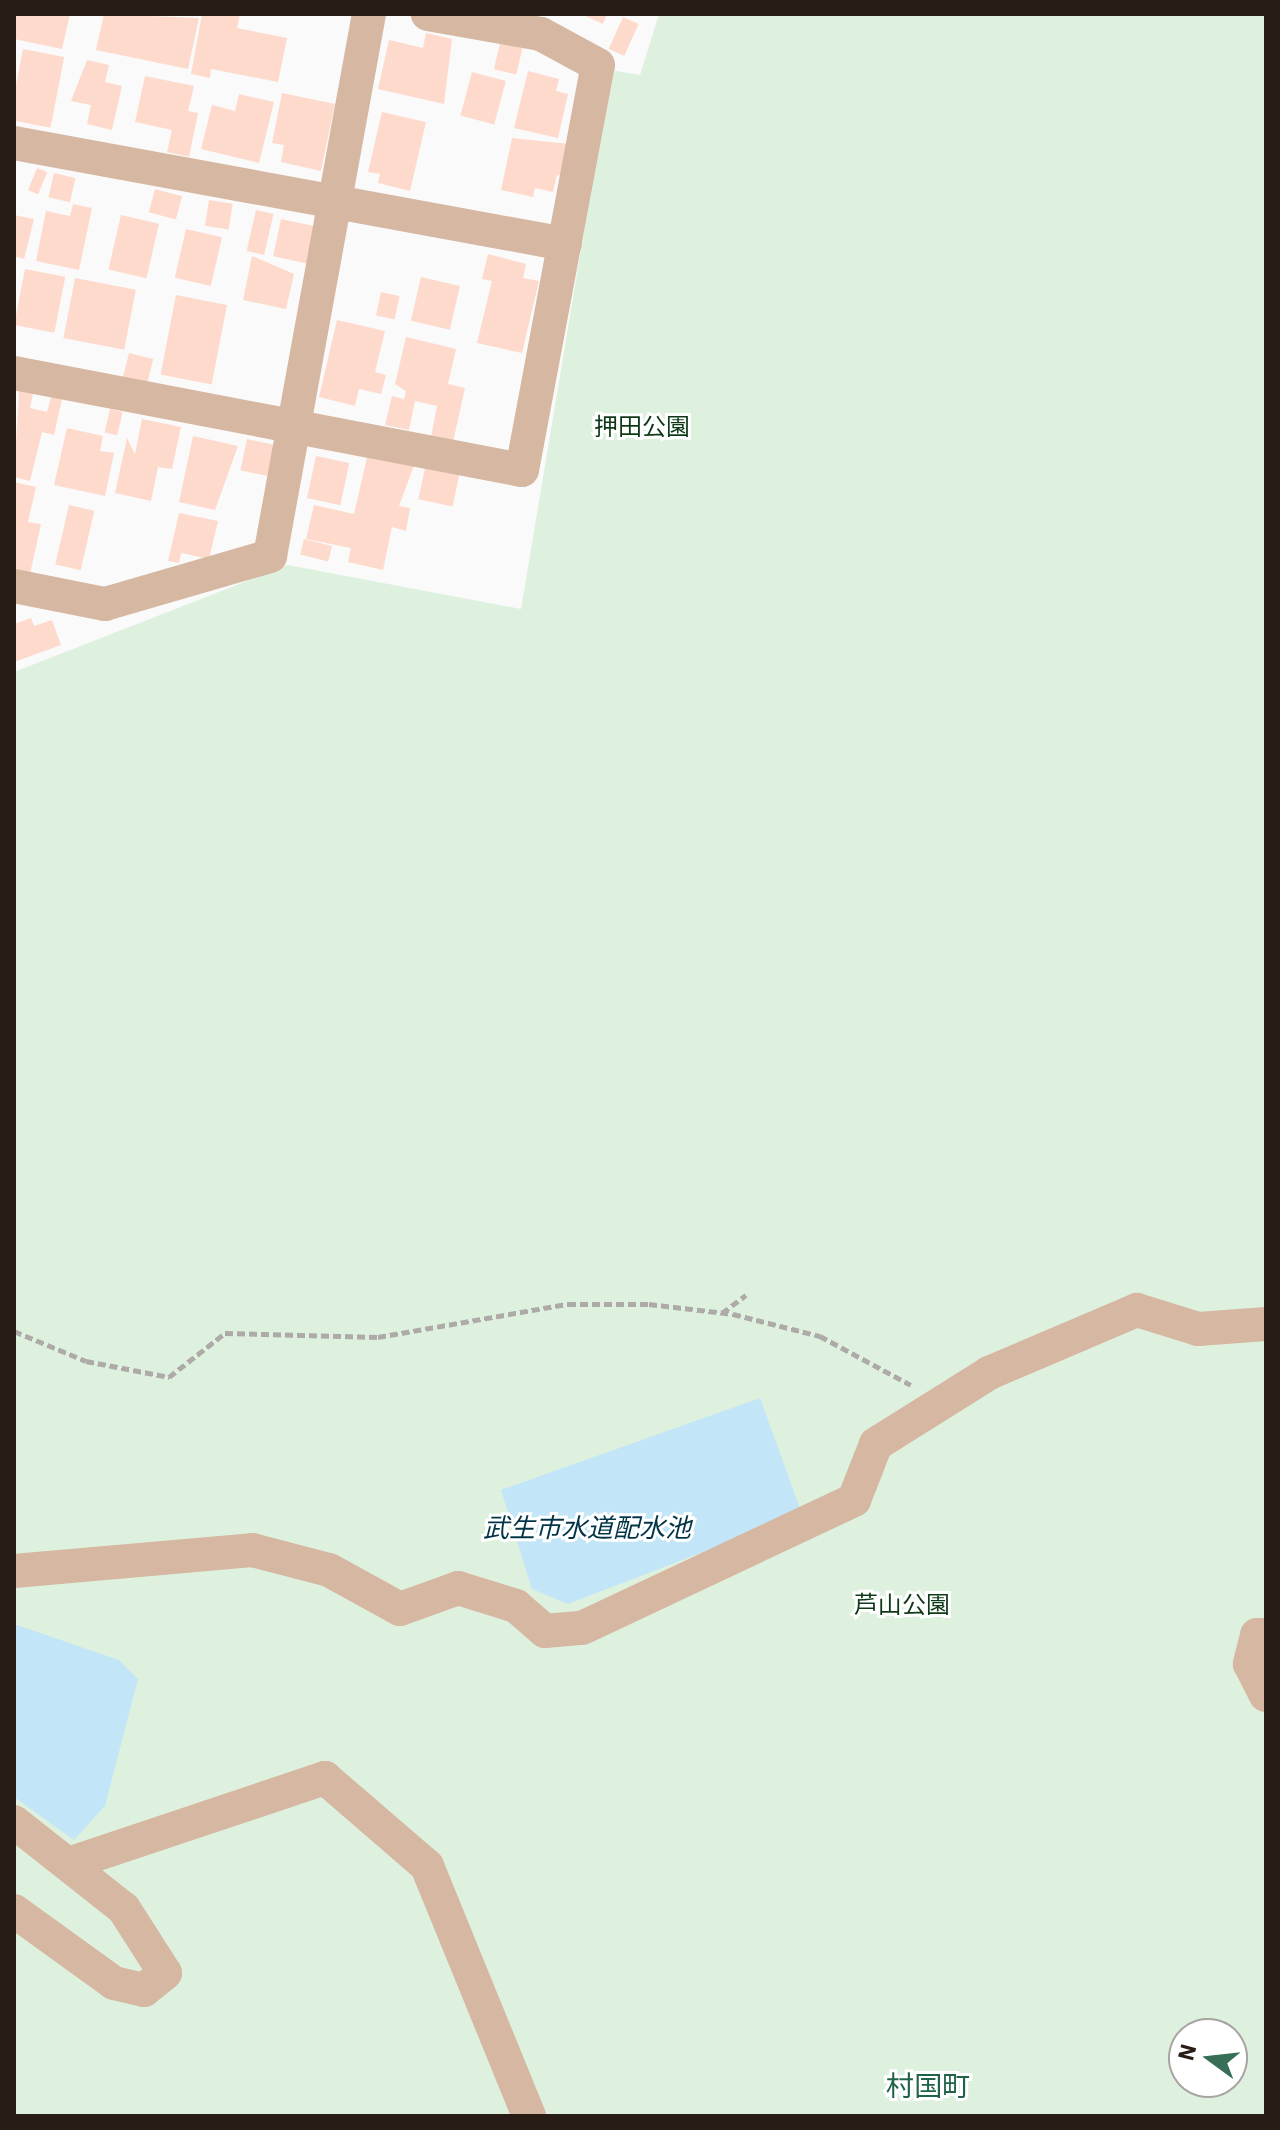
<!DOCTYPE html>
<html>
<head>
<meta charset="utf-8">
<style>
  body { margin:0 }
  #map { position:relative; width:1280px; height:2130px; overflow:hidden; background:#fafafa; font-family:"IBM Plex Sans","Noto Sans JP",sans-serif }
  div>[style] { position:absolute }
  .green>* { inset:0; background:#def1df }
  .water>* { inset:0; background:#c2e5f7 }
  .building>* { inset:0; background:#fedacc; transform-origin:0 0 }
  .path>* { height:5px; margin-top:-2.5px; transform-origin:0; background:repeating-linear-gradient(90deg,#aeaaa8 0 8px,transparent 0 12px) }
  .street>* { height:34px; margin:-17px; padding:0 17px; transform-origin:17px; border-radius:17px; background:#d6b7a1 }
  span { translate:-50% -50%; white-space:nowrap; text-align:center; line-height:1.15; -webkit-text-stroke:6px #fff; paint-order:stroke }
  .park-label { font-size:24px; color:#0e3817 }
  .water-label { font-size:26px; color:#023447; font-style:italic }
  .quarter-label { font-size:28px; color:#216349 }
  .frame { position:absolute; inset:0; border:16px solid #281c17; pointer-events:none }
  .north { position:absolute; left:1168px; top:2018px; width:80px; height:80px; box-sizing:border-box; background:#fff; border:2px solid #a9a4a2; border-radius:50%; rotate:285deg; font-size:22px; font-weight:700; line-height:32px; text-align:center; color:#281c17 }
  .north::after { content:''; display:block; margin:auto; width:28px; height:36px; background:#366e56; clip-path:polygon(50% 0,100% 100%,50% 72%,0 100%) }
</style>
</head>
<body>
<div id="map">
  <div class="green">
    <i style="clip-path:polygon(evenodd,659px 14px,1266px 14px,1266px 2116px,14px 2116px,14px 672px,288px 565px,521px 609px,611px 70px,640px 75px,659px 14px,1184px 2034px,1232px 2034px,1232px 2082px,1184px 2082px,1184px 2034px)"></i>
  </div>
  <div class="water">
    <i style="clip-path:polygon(760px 1398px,802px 1514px,568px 1604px,532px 1589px,501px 1490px)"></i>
    <i style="clip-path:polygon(14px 1624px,119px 1660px,138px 1679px,105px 1806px,74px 1840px,14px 1797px)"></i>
  </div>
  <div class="building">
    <i style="clip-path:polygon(14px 14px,70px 14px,62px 49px,14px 39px)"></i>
    <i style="clip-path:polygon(104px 14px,199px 18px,188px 69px,96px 50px)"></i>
    <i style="clip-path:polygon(202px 14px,240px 14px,237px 28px,287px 38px,278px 82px,211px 69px,210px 78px,191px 74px)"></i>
    <i style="clip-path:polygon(581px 14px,607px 14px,603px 24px)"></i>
    <i style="left:623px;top:17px;width:17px;height:35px;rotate:24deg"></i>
    <i style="clip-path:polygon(426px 33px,452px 39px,444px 104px,378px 89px,389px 40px,423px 48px)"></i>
    <i style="left:500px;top:43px;width:23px;height:27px;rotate:13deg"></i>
    <i style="left:23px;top:49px;width:42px;height:72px;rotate:11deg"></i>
    <i style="clip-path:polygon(87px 60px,109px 65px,105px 82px,122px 86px,112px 130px,87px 124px,91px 105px,71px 101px)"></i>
    <i style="clip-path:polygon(528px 71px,559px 79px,556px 91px,568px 94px,558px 138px,514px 128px)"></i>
    <i style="left:472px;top:72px;width:35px;height:45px;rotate:15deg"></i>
    <i style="clip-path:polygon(145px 76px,194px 86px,188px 111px,198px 113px,189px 157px,167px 152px,172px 130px,135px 122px)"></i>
    <i style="clip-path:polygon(282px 93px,335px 104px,321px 171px,281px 162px,284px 145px,272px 143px)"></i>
    <i style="clip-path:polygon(239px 94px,274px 102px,259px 163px,201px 149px,212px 105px,235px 111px)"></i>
    <i style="clip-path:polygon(382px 112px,426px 122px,410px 191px,378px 183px,380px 174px,368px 172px)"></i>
    <i style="clip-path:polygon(512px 138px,579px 145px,572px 178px,557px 175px,553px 192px,535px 188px,533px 197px,501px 190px)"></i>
    <i style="left:37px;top:168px;width:11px;height:24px;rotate:22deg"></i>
    <i style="left:54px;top:173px;width:22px;height:25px;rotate:13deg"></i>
    <i style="left:155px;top:189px;width:28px;height:24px;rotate:15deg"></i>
    <i style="left:209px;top:200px;width:24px;height:26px;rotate:9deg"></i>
    <i style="clip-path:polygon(73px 204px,92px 208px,79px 270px,36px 261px,46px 211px,70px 216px)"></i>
    <i style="left:256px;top:210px;width:18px;height:42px;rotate:13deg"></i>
    <i style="clip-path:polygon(14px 215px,34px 219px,24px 259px,14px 256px)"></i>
    <i style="left:121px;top:215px;width:39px;height:56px;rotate:13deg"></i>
    <i style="left:281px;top:219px;width:42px;height:38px;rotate:12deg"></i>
    <i style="left:186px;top:229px;width:37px;height:50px;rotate:13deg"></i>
    <i style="clip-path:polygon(488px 254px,526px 264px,523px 278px,539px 281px,522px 353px,477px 343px,492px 281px,482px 279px)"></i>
    <i style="clip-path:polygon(252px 256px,294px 274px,286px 309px,243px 300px)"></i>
    <i style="left:25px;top:269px;width:41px;height:57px;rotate:11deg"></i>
    <i style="left:421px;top:277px;width:40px;height:45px;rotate:13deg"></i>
    <i style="left:75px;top:278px;width:62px;height:61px;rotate:11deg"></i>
    <i style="left:381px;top:292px;width:19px;height:24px;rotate:12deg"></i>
    <i style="left:176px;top:295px;width:52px;height:81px;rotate:11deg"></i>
    <i style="clip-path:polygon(337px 320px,385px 331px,375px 372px,386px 375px,381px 394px,359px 389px,355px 406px,319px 397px)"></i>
    <i style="clip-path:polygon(406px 337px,456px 349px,448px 384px,465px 388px,453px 442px,431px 437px,437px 406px,415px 401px,409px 430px,385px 425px,392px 396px,404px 399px,406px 391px,395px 384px)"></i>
    <i style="left:129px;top:353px;width:25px;height:27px;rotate:14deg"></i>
    <i style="clip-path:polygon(19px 390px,33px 394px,30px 408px,47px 412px,51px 397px,62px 399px,54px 435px,42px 432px,30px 481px,14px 477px)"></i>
    <i style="left:110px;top:409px;width:13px;height:24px;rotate:13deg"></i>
    <i style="clip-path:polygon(142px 419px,181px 427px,172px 469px,158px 467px,151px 501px,115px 493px,127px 438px,135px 454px)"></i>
    <i style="clip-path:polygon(67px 428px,103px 436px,100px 451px,114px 453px,105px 496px,54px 485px)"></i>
    <i style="clip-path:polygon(193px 436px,238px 446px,215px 510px,179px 502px)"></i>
    <i style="left:247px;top:439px;width:30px;height:32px;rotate:12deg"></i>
    <i style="clip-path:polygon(368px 453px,415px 463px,399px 506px,410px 508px,406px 531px,392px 527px,383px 570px,348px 562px,351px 548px,306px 539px,314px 505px,354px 514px)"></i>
    <i style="left:316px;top:456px;width:34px;height:43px;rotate:12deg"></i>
    <i style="left:425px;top:468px;width:35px;height:32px;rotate:12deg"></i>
    <i style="clip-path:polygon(14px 482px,36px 487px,28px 522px,41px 524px,30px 574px,14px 570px)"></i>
    <i style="left:69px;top:505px;width:26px;height:61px;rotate:13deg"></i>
    <i style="clip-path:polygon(179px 513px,218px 521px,209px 559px,181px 553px,179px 563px,168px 561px)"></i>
    <i style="left:304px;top:539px;width:29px;height:16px;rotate:14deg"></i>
    <i style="clip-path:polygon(31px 618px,34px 626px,52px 620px,61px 645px,14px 662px,14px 624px)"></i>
  </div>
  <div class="path">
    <i style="left:722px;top:1313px;width:30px;rotate:-37deg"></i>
    <i style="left:14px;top:1331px;width:78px;rotate:22.6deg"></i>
    <i style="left:86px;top:1361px;width:85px;rotate:10.9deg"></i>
    <i style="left:169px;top:1377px;width:71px;rotate:-38.2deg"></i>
    <i style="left:225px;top:1333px;width:153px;rotate:1.5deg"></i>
    <i style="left:378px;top:1337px;width:193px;rotate:-9.9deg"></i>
    <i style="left:568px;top:1304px;width:81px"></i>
    <i style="left:649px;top:1304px;width:85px;rotate:6.8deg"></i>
    <i style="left:733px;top:1314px;width:90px;rotate:14.2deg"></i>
    <i style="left:820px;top:1336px;width:103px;rotate:28.3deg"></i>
  </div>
  <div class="street">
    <i style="left:14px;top:143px;width:560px;rotate:10.39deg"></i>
    <i style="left:14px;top:373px;width:517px;rotate:10.81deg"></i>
    <i style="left:522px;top:470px;width:412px;rotate:-79.4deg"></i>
    <i style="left:598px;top:65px;width:65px;rotate:-151.5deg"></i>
    <i style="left:541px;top:34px;width:115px;rotate:-170deg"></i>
    <i style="left:14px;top:586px;width:93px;rotate:11.2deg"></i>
    <i style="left:105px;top:604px;width:172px;rotate:-16.2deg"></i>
    <i style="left:270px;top:556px;width:551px;rotate:-79.65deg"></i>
    <i style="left:14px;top:1571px;width:239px;rotate:-5deg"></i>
    <i style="left:252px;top:1550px;width:80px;rotate:14.6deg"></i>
    <i style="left:329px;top:1570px;width:81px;rotate:28.8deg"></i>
    <i style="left:400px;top:1609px;width:62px;rotate:-19.9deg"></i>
    <i style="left:458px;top:1588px;width:61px;rotate:17.2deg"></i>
    <i style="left:516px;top:1606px;width:38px;rotate:41deg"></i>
    <i style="left:545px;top:1631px;width:37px;rotate:-5deg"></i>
    <i style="left:582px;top:1628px;width:301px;rotate:-25.2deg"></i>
    <i style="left:854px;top:1500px;width:60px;rotate:-68.6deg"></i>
    <i style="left:876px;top:1444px;width:133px;rotate:-32.1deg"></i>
    <i style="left:989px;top:1373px;width:161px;rotate:-23.1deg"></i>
    <i style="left:1137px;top:1310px;width:64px;rotate:17.3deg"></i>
    <i style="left:1198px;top:1329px;width:68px;rotate:-4.2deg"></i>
    <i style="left:1266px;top:1635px;width:9px;rotate:180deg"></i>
    <i style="left:1257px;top:1635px;width:30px;rotate:104deg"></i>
    <i style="left:1250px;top:1664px;width:35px;rotate:63deg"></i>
    <i style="left:14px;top:1822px;width:140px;rotate:38.3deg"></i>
    <i style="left:124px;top:1909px;width:76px;rotate:57.4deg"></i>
    <i style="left:165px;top:1973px;width:27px;rotate:141deg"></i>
    <i style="left:144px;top:1990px;width:31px;rotate:-167deg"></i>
    <i style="left:114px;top:1983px;width:123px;rotate:-144.2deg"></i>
    <i style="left:71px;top:1863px;width:268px;rotate:-18.5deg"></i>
    <i style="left:325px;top:1778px;width:135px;rotate:40.8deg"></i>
    <i style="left:427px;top:1866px;width:270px;rotate:67.8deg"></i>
  </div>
  <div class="park-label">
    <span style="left:642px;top:427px">押田公園</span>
    <span style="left:902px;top:1605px">芦山公園</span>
  </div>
  <div class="water-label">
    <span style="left:587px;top:1528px">武生市水道配水池</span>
  </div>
  <div class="quarter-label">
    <span style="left:928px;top:2086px">村国町</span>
  </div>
  <div class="frame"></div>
  <div class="north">N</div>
</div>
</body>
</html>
